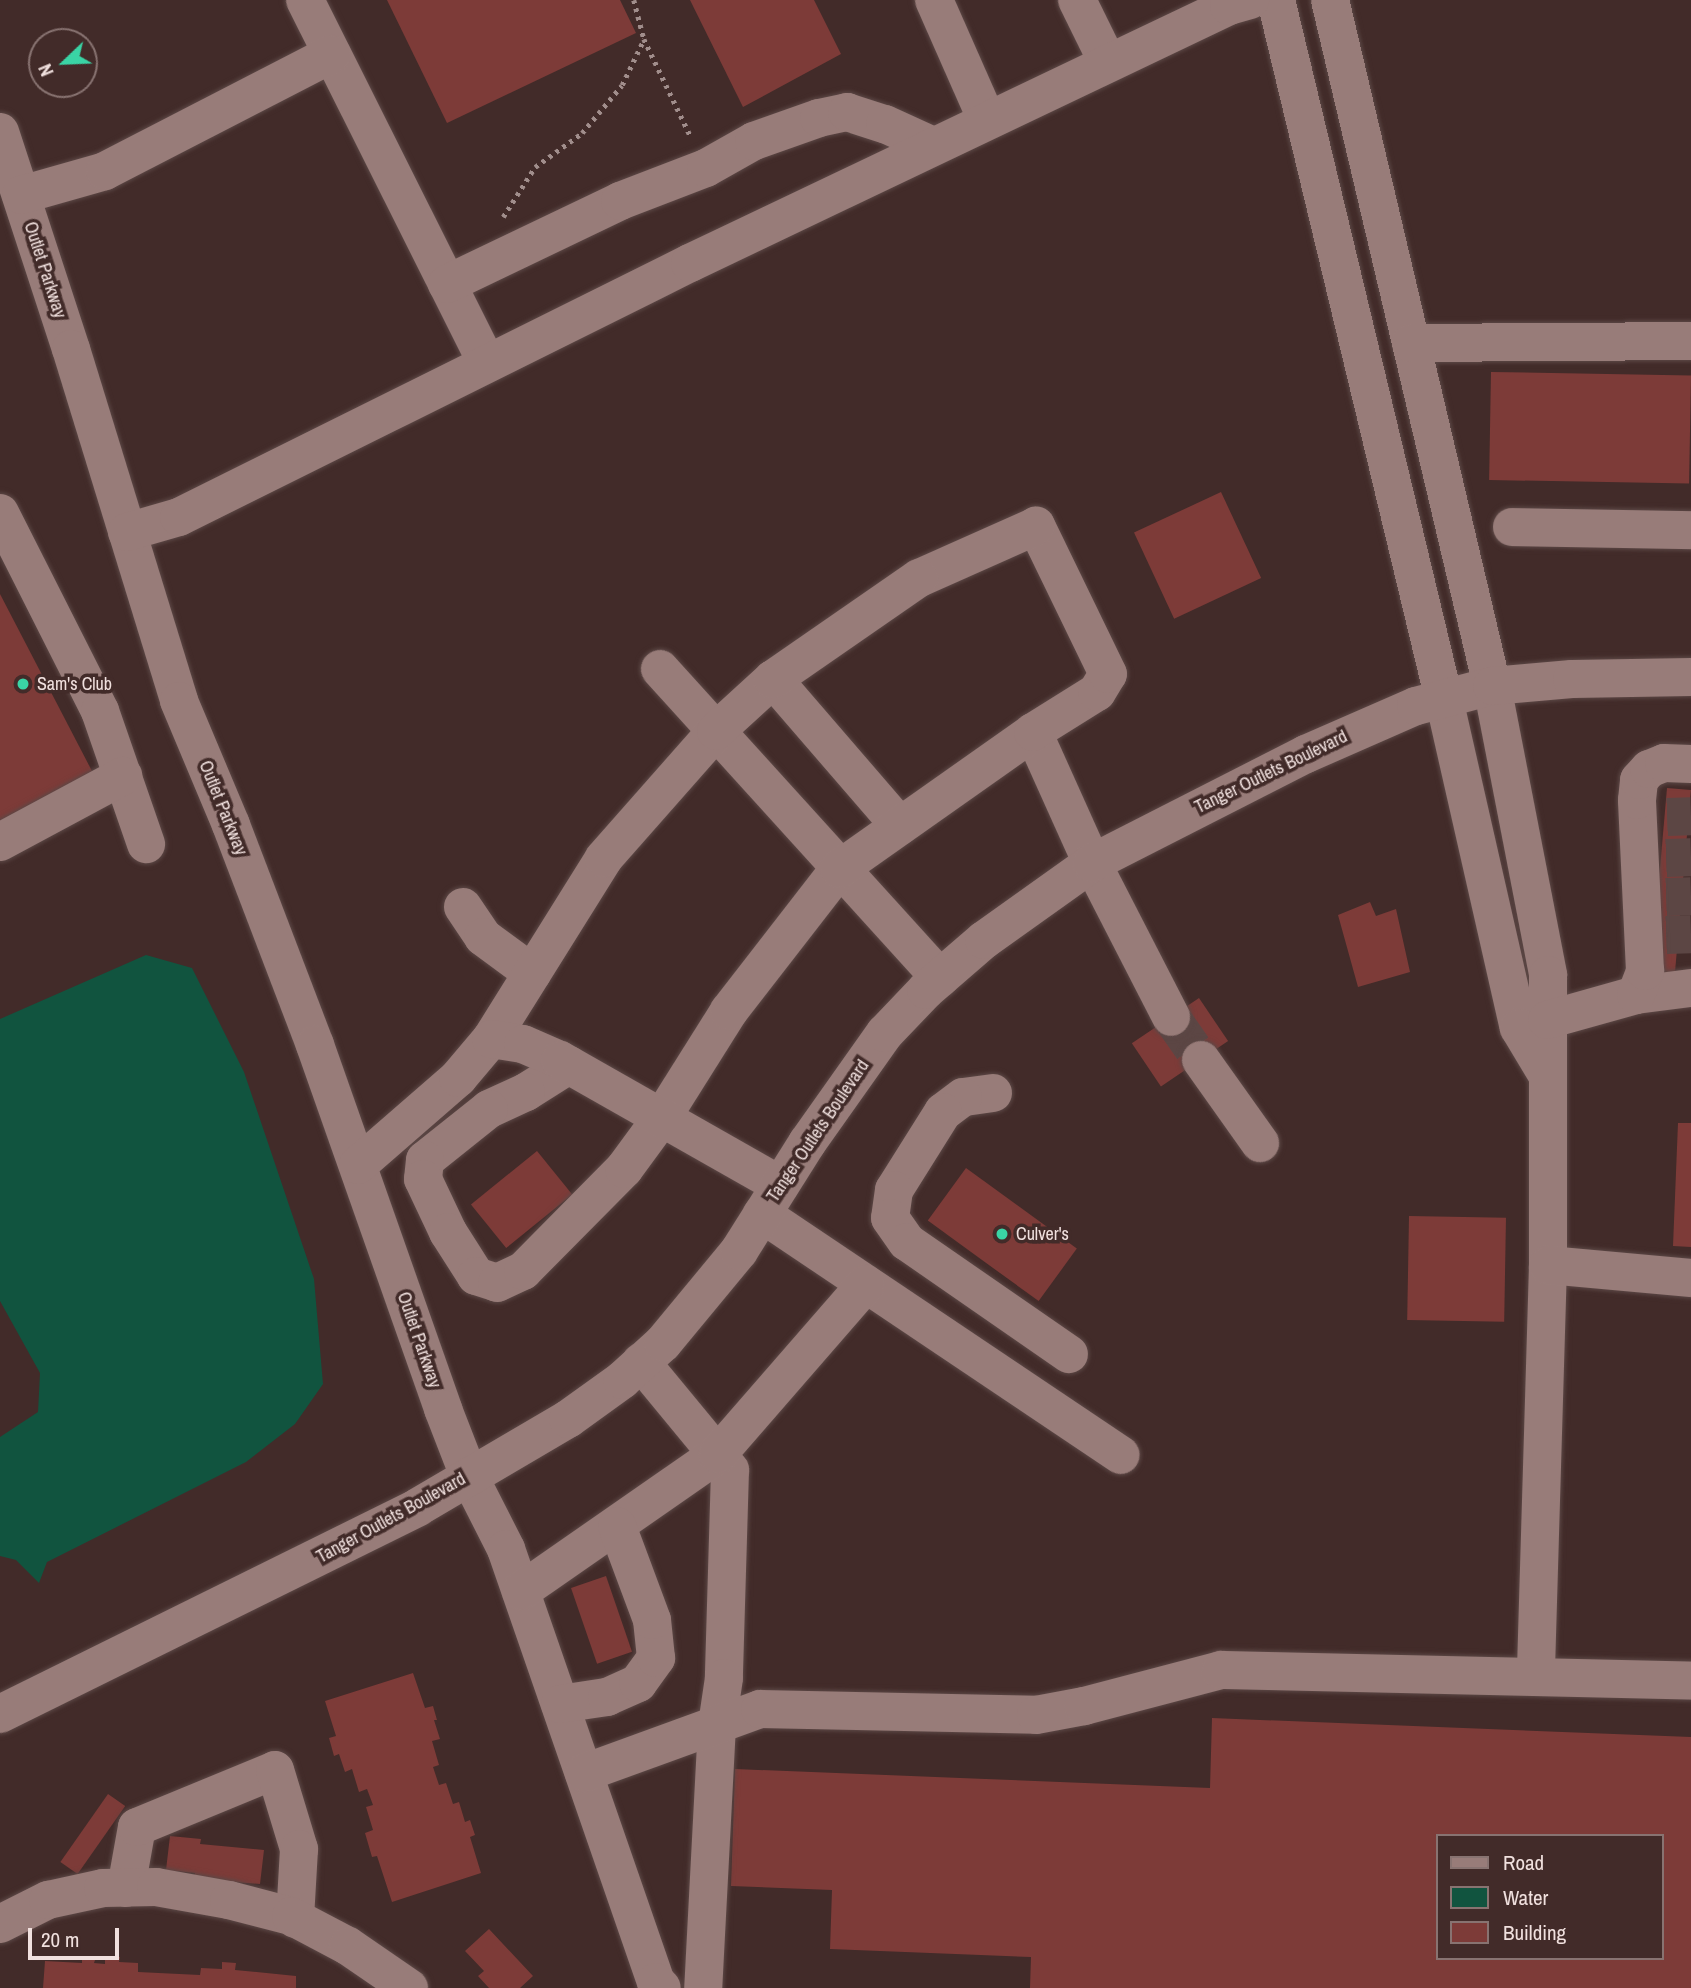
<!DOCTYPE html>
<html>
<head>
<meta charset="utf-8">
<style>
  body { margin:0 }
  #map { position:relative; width:1691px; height:1988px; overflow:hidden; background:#422b29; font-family:"Archivo Narrow",sans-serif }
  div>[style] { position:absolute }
  .water>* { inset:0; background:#11543f }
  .building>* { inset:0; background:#7d3b38; transform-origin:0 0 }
  .minor-tunnel>* { height:38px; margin-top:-19px; transform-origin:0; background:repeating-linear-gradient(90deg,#5c4644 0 38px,transparent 0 57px) }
  .path>* { height:4.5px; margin-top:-2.25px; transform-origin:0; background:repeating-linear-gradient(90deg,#a18e8c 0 3.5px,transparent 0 8.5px) }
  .roads { filter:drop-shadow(0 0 2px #5c4846) drop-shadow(0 0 2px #5c4846) }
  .minor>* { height:38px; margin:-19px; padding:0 19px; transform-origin:19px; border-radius:19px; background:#987c79 }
  .dots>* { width:19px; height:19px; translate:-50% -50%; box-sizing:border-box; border:4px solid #422b29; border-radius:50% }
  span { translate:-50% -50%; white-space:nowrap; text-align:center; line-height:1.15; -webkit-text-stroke:7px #422b29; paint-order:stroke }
  .street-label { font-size:18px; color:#f0e0de }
  .poi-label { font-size:18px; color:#f0e0de }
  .left { translate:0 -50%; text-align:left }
  .legend { position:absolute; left:1436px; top:1834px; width:228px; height:126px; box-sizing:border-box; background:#422b29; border:2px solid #887371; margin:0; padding:9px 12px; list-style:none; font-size:21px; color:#f0e0de }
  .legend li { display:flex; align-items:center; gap:14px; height:35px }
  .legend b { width:35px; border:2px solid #887371 }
  .north { position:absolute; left:28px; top:28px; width:70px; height:70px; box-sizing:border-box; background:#422b29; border:2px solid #887371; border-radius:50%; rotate:247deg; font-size:19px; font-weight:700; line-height:28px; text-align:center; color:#f0e0de }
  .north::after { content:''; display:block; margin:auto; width:24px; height:32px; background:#3ad4a5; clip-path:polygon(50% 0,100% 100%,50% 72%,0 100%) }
  .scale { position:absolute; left:28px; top:1928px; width:91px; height:32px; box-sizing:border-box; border:4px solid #f0e0de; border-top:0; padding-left:9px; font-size:21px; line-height:24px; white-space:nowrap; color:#f0e0de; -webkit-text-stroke:5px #422b29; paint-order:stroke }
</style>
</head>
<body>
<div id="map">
  <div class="water">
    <i style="clip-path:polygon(146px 955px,192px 968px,244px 1072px,314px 1279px,323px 1384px,295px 1424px,246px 1462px,47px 1562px,39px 1583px,16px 1560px,0 1556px,0 1437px,38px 1412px,40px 1373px,0 1301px,0 1019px)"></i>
  </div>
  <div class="building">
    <i style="clip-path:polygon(387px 0,620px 0,636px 33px,447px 123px)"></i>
    <i style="clip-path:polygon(690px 0,814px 0,841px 54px,743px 107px)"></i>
    <i style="left:1491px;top:372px;width:200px;height:108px;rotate:1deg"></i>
    <i style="left:1221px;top:492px;width:95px;height:96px;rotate:65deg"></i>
    <i style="clip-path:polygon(0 594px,93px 773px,0 822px)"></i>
    <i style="left:1667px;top:788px;width:24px;height:186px;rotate:5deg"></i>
    <i style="clip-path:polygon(1370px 902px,1376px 916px,1396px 909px,1410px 972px,1358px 987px,1338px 915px)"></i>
    <i style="left:1199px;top:998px;width:52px;height:81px;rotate:56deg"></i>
    <i style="clip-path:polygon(1678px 1123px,1691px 1123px,1691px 1247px,1673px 1246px)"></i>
    <i style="left:537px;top:1151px;width:56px;height:85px;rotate:51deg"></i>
    <i style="left:966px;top:1168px;width:137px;height:65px;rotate:36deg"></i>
    <i style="left:1409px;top:1216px;width:97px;height:104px;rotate:1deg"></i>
    <i style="left:606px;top:1576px;width:80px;height:37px;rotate:71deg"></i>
    <i style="clip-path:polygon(413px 1673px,425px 1708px,433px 1706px,437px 1720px,434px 1720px,440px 1739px,432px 1741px,439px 1765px,433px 1767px,439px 1785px,446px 1783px,453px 1804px,459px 1802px,465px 1822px,470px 1820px,475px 1835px,470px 1837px,481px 1873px,392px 1902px,377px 1856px,372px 1857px,365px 1833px,373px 1830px,366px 1807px,373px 1805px,367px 1789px,359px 1792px,352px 1769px,345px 1772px,339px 1754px,334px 1756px,329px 1738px,336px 1736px,325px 1701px)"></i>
    <i style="clip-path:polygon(evenodd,1212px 1718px,1691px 1737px,1691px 1988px,1030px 1988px,1031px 1957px,830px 1949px,832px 1890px,731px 1886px,735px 1769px,1210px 1788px,1212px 1718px,1437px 1836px,1661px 1836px,1661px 1958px,1437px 1958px,1437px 1836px)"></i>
    <i style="left:108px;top:1794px;width:21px;height:83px;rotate:35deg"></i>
    <i style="clip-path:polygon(170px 1836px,201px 1839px,200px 1844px,264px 1850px,260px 1884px,194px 1879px,195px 1873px,166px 1870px)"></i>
    <i style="clip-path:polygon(489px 1929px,533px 1976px,520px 1988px,489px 1988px,478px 1976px,484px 1971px,465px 1951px)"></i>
    <i style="clip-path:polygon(105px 1956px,120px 1957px,119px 1962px,138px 1963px,138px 1972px,200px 1975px,201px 1968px,222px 1969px,222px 1962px,236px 1963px,235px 1970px,296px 1976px,296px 1988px,43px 1988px,45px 1961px,82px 1963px,82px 1960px,95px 1960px,94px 1963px,105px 1964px)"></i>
  </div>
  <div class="minor-tunnel">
    <i style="left:1667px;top:817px;width:24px;rotate:-2deg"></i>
    <i style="left:1666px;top:858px;width:25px;rotate:-2deg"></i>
    <i style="left:1666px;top:897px;width:25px;rotate:-2deg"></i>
    <i style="left:1666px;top:935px;width:25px;rotate:-2deg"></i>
    <i style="left:1171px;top:1017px;width:52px;rotate:55.1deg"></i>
  </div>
  <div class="path">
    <i style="left:634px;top:0;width:40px;rotate:75.6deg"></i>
    <i style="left:644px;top:39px;width:109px;rotate:64.4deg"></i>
    <i style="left:503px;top:217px;width:59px;rotate:-57.4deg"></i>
    <i style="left:535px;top:167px;width:58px;rotate:-35.9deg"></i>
    <i style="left:582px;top:133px;width:62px;rotate:-50.2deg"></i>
    <i style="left:622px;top:85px;width:51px;rotate:-64.4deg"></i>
  </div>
  <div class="roads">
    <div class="minor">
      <i style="left:305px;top:0;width:406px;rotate:63.4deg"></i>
      <i style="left:934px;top:0;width:131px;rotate:66.2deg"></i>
      <i style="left:1077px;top:0;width:70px;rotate:63.8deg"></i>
      <i style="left:1276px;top:0;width:719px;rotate:76.49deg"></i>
      <i style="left:1444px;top:699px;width:337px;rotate:77.2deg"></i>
      <i style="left:1519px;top:1028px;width:52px;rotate:59deg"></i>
      <i style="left:1330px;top:0;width:705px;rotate:76.71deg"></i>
      <i style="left:1492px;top:686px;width:294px;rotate:79deg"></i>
      <i style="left:1548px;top:975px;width:290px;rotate:90deg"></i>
      <i style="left:1548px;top:1265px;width:412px;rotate:91.7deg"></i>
      <i style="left:0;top:132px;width:228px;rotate:71.9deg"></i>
      <i style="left:71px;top:349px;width:368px;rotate:72.9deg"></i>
      <i style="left:179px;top:701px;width:134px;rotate:67.2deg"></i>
      <i style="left:231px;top:825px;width:235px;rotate:69.1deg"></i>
      <i style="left:315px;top:1045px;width:386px;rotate:70.6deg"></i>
      <i style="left:443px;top:1409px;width:72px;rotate:68.8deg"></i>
      <i style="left:469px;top:1476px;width:82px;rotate:63.1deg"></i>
      <i style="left:506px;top:1549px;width:458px;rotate:70.9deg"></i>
      <i style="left:656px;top:1982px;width:8px;rotate:45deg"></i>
      <i style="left:21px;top:195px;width:87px;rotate:-15.9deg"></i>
      <i style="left:105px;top:171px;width:255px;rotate:-27.3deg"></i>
      <i style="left:447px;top:284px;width:192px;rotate:-25.6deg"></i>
      <i style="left:620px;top:201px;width:92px;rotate:-21deg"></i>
      <i style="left:706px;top:168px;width:55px;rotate:-29.4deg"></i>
      <i style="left:754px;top:141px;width:69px;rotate:-19.5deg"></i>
      <i style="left:819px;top:118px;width:29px;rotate:-12deg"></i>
      <i style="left:847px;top:112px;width:40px;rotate:18deg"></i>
      <i style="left:885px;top:124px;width:53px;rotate:24.6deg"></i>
      <i style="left:1411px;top:343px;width:280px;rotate:-0.4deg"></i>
      <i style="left:0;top:513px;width:222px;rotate:63.2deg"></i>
      <i style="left:100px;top:711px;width:141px;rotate:70.9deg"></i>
      <i style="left:1512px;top:527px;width:179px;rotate:1deg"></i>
      <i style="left:127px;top:532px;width:54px;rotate:-16.1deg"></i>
      <i style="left:179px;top:517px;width:571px;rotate:-26.43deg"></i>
      <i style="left:690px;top:263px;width:597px;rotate:-25.49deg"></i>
      <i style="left:1229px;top:6px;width:22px;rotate:-16deg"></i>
      <i style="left:660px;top:669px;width:417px;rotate:47.8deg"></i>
      <i style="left:1033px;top:732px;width:144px;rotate:65.8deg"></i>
      <i style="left:1092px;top:863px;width:173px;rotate:62.8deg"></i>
      <i style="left:0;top:842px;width:140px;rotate:-28.2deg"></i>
      <i style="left:463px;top:907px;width:36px;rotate:56deg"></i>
      <i style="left:483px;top:937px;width:61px;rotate:36.3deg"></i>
      <i style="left:1636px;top:995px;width:55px;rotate:-7.3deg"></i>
      <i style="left:1547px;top:1020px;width:92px;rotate:-15.7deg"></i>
      <i style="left:1636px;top:995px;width:26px;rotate:-69deg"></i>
      <i style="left:1645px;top:971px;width:171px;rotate:-92.7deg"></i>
      <i style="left:1637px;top:800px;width:20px;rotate:-84deg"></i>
      <i style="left:1639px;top:780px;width:15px;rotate:-48deg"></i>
      <i style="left:1649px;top:769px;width:16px;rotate:-22deg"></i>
      <i style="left:1664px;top:763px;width:27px;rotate:2deg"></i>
      <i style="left:491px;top:1039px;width:213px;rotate:-58deg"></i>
      <i style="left:604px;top:858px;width:169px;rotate:-48.6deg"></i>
      <i style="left:716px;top:731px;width:77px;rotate:-42.4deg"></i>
      <i style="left:773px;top:679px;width:194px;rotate:49.2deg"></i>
      <i style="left:1201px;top:1060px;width:102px;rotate:54.6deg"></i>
      <i style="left:569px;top:1065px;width:51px;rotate:147.9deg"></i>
      <i style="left:526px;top:1092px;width:41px;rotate:155.3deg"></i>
      <i style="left:489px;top:1109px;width:82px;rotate:141.4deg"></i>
      <i style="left:425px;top:1160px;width:19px;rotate:96deg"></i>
      <i style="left:423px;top:1179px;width:59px;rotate:64.7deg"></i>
      <i style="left:448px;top:1232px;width:52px;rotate:57.5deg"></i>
      <i style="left:476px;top:1276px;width:22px;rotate:18deg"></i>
      <i style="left:497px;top:1283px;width:29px;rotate:-25deg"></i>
      <i style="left:523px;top:1271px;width:144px;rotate:-45.3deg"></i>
      <i style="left:624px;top:1169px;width:66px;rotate:-53.7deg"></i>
      <i style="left:663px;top:1116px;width:124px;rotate:-57.8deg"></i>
      <i style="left:729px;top:1011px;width:180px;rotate:-52.2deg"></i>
      <i style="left:839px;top:869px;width:237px;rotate:-35.2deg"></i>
      <i style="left:1033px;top:732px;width:75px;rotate:-32deg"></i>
      <i style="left:1097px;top:692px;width:21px;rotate:-59deg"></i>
      <i style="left:1108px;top:674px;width:165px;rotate:-115.9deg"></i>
      <i style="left:1036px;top:526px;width:128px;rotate:156deg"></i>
      <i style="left:919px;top:578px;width:178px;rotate:145.3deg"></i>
      <i style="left:993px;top:1093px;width:30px;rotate:172deg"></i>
      <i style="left:963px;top:1097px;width:25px;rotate:143deg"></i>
      <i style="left:943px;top:1112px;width:92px;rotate:122.1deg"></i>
      <i style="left:894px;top:1190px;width:28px;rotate:98deg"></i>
      <i style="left:890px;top:1218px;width:29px;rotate:55deg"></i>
      <i style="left:907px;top:1242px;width:197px;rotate:34.7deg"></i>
      <i style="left:358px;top:1165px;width:133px;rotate:-41deg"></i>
      <i style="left:458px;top:1078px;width:51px;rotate:-49.8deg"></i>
      <i style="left:491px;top:1039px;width:32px;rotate:9deg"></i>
      <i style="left:523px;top:1044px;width:40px;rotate:23.4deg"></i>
      <i style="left:560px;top:1060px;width:253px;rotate:29.6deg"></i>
      <i style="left:762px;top:1214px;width:432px;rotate:33.9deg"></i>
      <i style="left:1548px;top:1265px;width:144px;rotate:5.2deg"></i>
      <i style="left:641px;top:1362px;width:140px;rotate:50.5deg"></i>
      <i style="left:730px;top:1470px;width:208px;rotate:91.7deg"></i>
      <i style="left:724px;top:1678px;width:48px;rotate:98.5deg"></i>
      <i style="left:717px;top:1725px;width:263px;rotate:93deg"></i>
      <i style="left:521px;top:1591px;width:240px;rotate:-34.8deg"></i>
      <i style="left:718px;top:1454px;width:225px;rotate:-49deg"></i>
      <i style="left:560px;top:1704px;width:48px;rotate:-8.5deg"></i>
      <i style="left:607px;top:1697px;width:34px;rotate:-24deg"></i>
      <i style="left:638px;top:1683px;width:31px;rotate:-54deg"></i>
      <i style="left:656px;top:1658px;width:38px;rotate:-96deg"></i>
      <i style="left:652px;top:1620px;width:100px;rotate:-110.4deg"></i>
      <i style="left:0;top:1714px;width:466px;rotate:-26.3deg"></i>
      <i style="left:418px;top:1507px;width:174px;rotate:-30.4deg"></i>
      <i style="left:568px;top:1419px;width:67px;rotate:-35.8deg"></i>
      <i style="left:622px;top:1380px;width:55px;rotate:-42.1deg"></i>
      <i style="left:663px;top:1343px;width:119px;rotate:-50.4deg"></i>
      <i style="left:739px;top:1251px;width:128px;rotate:-57.8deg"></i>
      <i style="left:807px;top:1143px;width:135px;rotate:-54.7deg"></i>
      <i style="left:885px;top:1033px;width:59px;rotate:-46.4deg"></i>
      <i style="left:926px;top:990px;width:77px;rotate:-40.8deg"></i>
      <i style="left:984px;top:940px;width:133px;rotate:-35.5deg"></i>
      <i style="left:1092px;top:863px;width:240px;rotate:-27deg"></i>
      <i style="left:1306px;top:754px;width:120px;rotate:-23.6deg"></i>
      <i style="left:1416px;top:706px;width:79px;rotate:-14.7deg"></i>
      <i style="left:1492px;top:686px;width:80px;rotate:-5deg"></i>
      <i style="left:1572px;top:679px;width:119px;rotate:-1deg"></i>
      <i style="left:584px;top:1773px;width:187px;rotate:-20deg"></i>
      <i style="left:760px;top:1709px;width:276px;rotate:1.2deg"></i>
      <i style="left:1036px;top:1715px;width:49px;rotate:-10.6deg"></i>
      <i style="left:1084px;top:1706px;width:142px;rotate:-14.7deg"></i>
      <i style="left:1221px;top:1670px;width:470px;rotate:1.3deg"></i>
      <i style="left:126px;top:1888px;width:62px;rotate:-79.8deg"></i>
      <i style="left:137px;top:1827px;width:149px;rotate:-22.4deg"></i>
      <i style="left:275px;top:1770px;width:83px;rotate:73.1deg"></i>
      <i style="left:299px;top:1849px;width:70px;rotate:93.3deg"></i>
      <i style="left:0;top:1924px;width:54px;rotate:-26.6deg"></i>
      <i style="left:48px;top:1900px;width:56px;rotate:-12.3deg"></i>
      <i style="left:103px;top:1888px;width:53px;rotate:-1.1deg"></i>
      <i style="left:156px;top:1887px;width:74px;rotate:10.1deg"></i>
      <i style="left:229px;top:1900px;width:64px;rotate:14.5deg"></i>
      <i style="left:291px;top:1916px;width:64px;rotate:27.8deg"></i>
      <i style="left:348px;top:1946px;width:74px;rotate:34.5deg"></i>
    </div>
  </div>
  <div class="dots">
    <i style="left:23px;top:684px;background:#3ad4a5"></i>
    <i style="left:1002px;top:1234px;background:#3ad4a5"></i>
  </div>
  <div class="street-label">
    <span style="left:45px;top:270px;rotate:72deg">Outlet Parkway</span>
    <span style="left:1271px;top:772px;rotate:-26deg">Tanger Outlets Boulevard</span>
    <span style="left:223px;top:808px;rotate:68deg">Outlet Parkway</span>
    <span style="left:818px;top:1131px;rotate:-56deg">Tanger Outlets Boulevard</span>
    <span style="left:419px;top:1340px;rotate:71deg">Outlet Parkway</span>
    <span style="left:391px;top:1518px;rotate:-29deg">Tanger Outlets Boulevard</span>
  </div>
  <div class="poi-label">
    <span class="left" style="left:37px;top:684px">Sam's Club</span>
    <span class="left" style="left:1016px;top:1234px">Culver's</span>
  </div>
  <ul class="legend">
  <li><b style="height:9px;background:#987c79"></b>Road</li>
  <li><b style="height:19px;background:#11543f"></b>Water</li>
  <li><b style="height:19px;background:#7d3b38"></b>Building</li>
  </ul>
  <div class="north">N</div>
  <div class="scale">20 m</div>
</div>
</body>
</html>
